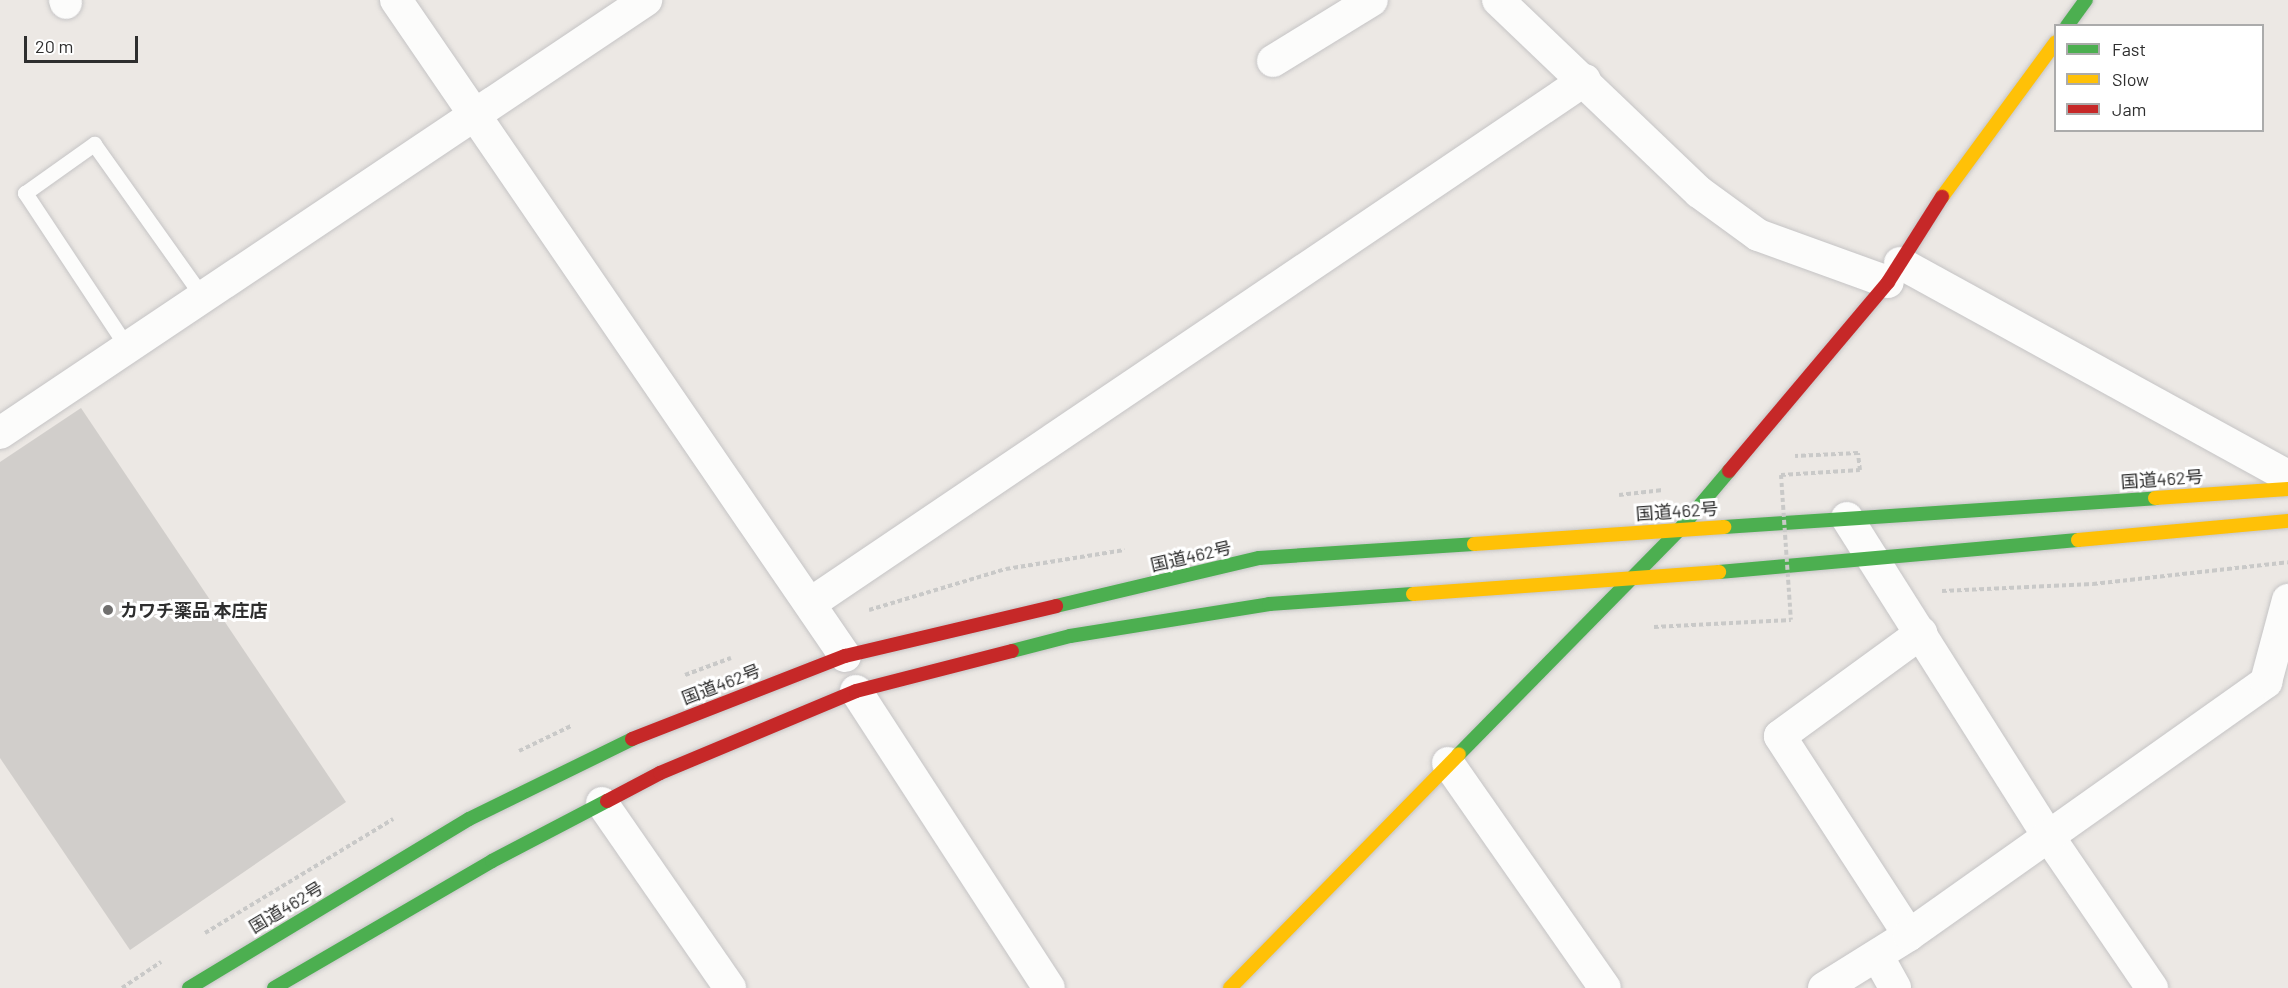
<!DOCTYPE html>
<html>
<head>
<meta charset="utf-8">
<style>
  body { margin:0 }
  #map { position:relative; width:2288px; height:988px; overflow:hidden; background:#ece8e4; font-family:Barlow,"Noto Sans JP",sans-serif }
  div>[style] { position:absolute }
  .building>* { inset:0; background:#d1cecb }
  .path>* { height:4px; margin-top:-2px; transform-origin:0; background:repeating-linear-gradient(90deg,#c9c9c8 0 4.5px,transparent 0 7.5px) }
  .roads { filter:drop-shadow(0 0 2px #c5c4c5) drop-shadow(0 0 2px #c5c4c5) }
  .lane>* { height:15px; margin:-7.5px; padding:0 7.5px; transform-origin:7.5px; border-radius:7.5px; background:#fcfcfb }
  .street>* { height:32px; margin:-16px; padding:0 16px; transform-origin:16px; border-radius:16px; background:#fcfcfb }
  .fast>* { height:14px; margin:-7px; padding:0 7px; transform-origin:7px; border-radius:7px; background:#4caf50 }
  .slow>* { height:14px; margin:-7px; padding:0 7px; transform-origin:7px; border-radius:7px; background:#ffc107 }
  .jam>* { height:14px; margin:-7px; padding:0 7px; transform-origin:7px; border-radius:7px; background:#c62828 }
  .path-bridge>* { height:4px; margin-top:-2px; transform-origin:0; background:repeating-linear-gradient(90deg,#c9c9c8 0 4.5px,transparent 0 7.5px) }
  .dots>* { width:16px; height:16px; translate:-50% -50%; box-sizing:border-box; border:3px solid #fff; border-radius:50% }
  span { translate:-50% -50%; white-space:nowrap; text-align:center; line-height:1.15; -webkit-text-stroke:6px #fff; paint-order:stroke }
  .street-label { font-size:18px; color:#2e2e2e }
  .poi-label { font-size:18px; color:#2e2e2e; font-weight:700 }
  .left { translate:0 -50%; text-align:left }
  .legend { position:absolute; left:2054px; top:24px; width:210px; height:108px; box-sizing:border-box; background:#fff; border:2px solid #ababab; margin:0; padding:8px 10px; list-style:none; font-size:18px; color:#2e2e2e }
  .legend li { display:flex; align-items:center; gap:12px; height:30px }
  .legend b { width:30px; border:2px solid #ababab }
  .scale { position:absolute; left:24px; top:36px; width:114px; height:27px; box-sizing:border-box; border:3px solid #2e2e2e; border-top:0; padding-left:8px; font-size:18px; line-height:21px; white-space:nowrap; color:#2e2e2e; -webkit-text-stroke:4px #fff; paint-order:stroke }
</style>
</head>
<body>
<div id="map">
  <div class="building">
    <i style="clip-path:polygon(81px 408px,346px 802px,130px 950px,0 758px,0 462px)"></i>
  </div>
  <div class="path">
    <i style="left:1781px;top:475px;width:79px;rotate:-3.6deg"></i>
    <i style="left:1860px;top:470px;width:17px;rotate:-97deg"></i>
    <i style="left:1858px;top:453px;width:63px;rotate:177.3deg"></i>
    <i style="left:1619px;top:495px;width:44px;rotate:-6.5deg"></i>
    <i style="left:1942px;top:591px;width:151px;rotate:-2.7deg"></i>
    <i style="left:2093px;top:584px;width:196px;rotate:-6.4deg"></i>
    <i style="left:869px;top:610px;width:143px;rotate:-16.7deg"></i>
    <i style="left:1006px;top:569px;width:120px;rotate:-9.1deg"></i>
    <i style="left:1654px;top:627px;width:137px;rotate:-2.9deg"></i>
    <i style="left:685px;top:675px;width:49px;rotate:-20.3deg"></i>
    <i style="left:519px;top:751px;width:58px;rotate:-25.7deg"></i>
    <i style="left:205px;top:933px;width:220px;rotate:-31.2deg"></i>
    <i style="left:122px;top:988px;width:47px;rotate:-33.7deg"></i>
  </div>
  <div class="roads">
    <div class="lane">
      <i style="left:127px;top:347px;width:185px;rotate:-123.5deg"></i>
      <i style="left:25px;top:193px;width:85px;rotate:-35.4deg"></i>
      <i style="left:94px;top:144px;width:190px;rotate:54.6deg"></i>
    </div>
    <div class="street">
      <i style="left:65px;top:0;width:3px;rotate:72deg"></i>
      <i style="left:396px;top:0;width:795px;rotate:55.61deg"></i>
      <i style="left:1498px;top:0;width:278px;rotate:43.7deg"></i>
      <i style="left:1699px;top:192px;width:73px;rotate:36.1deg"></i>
      <i style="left:1758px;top:235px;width:138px;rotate:19.9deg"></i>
      <i style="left:1273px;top:61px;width:116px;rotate:-31.6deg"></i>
      <i style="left:1900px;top:263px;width:443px;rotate:28.8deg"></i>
      <i style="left:0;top:433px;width:778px;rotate:-33.83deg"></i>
      <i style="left:1847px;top:518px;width:378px;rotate:57.7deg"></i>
      <i style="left:2049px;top:837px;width:183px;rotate:55.7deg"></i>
      <i style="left:811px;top:603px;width:934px;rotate:-34.05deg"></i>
      <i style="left:856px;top:691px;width:354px;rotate:57deg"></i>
      <i style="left:1448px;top:763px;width:274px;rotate:55.1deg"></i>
      <i style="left:602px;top:803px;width:225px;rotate:55.3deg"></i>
      <i style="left:1909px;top:935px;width:237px;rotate:-123deg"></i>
      <i style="left:1780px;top:736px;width:175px;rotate:-36.1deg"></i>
      <i style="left:1878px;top:957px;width:35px;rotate:61deg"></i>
      <i style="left:1824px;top:988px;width:100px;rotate:-31.9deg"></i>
      <i style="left:1909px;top:935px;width:438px;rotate:-35.3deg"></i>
      <i style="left:2266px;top:682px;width:85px;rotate:-75deg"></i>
    </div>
    <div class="fast">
      <i style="left:2067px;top:26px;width:32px;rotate:-54deg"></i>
      <i style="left:1724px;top:527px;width:432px;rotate:-3.8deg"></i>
      <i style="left:1719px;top:572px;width:360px;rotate:-5.1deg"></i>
      <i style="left:1056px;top:606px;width:209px;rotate:-13.3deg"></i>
      <i style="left:1259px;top:558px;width:215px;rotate:-3.7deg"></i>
      <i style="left:1012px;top:651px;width:60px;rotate:-14.5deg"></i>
      <i style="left:1070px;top:636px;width:202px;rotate:-9.1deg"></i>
      <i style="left:1269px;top:604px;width:144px;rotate:-4deg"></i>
      <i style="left:1459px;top:754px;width:315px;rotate:-45.5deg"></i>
      <i style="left:1680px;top:529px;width:76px;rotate:-49.8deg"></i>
      <i style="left:189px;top:988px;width:327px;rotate:-31.1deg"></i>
      <i style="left:469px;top:819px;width:182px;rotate:-26.1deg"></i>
      <i style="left:274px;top:988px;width:252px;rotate:-30.2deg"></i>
      <i style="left:492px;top:861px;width:130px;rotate:-27.6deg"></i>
    </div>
    <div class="slow">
      <i style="left:1942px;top:197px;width:192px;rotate:-53.7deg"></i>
      <i style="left:2155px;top:498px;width:133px;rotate:-3.9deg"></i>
      <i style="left:2078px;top:540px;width:211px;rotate:-5.2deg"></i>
      <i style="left:1474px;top:544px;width:251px;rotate:-3.9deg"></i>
      <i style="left:1413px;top:594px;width:307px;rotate:-4.1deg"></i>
      <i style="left:1230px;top:988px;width:327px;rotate:-45.6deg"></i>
    </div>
    <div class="jam">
      <i style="left:1729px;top:471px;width:247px;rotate:-49.9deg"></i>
      <i style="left:1888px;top:282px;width:101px;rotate:-57.6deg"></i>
      <i style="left:632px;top:739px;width:229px;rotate:-21.3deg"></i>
      <i style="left:845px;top:656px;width:217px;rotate:-13.3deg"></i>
      <i style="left:607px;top:801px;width:60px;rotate:-27.8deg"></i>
      <i style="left:660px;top:773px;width:212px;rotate:-22.7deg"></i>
      <i style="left:856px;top:691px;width:161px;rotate:-14.4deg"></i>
    </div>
  </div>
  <div class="path-bridge">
    <i style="left:1781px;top:475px;width:145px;rotate:86.1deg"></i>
  </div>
  <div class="dots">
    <i style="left:108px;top:610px;background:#706f6e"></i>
  </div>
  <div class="street-label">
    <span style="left:2162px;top:479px;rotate:-4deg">国道462号</span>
    <span style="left:1677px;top:511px;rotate:-4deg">国道462号</span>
    <span style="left:1191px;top:556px;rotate:-13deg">国道462号</span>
    <span style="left:721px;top:684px;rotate:-21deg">国道462号</span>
    <span style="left:286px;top:907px;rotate:-31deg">国道462号</span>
  </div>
  <div class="poi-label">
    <span class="left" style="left:120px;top:610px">カワチ薬品 本庄店</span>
  </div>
  <ul class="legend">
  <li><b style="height:8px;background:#4caf50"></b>Fast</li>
  <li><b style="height:8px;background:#ffc107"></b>Slow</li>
  <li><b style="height:8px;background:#c62828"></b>Jam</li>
  </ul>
  <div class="scale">20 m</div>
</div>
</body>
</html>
